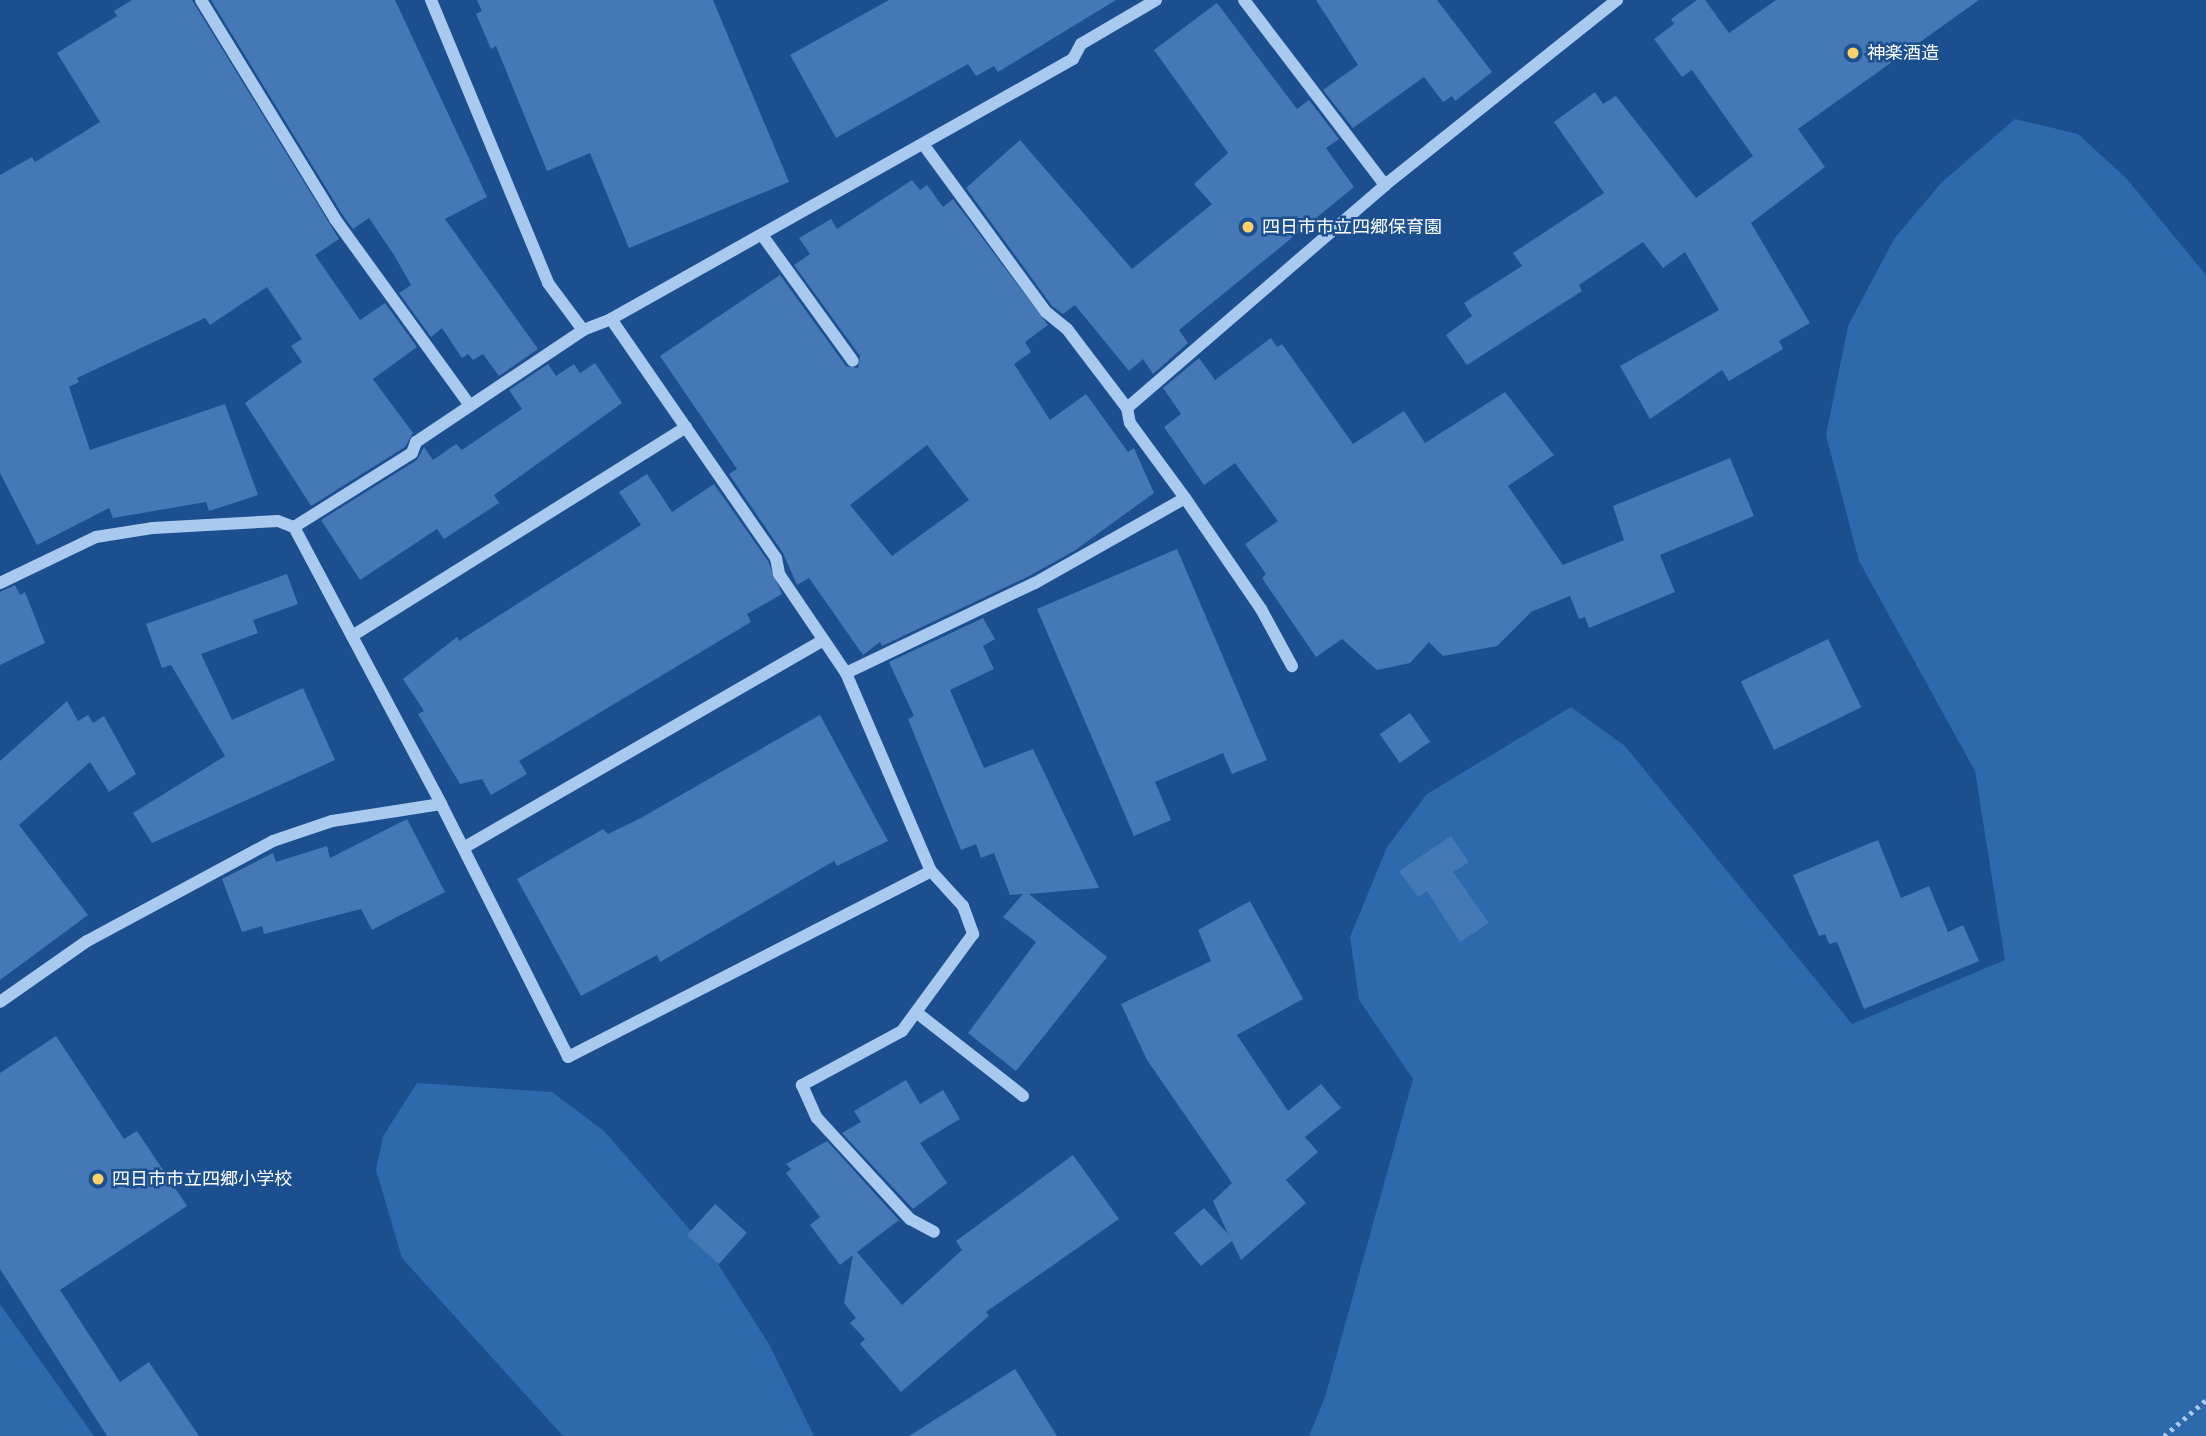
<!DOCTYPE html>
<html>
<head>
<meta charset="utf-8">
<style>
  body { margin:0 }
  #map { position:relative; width:2206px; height:1436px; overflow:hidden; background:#1b4f8f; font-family:Quicksand,"Noto Sans JP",sans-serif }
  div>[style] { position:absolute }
  .green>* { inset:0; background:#2e69ad }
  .building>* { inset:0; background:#4478b7; transform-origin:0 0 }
  .path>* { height:4.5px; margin-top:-2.25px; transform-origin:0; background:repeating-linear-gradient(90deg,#a9c9ee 0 3.5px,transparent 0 8.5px) }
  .minor>* { height:12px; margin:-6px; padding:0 6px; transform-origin:6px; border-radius:6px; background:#a9c9ee }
  .dots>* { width:19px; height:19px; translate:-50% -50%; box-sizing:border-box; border:4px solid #1b4f8f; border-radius:50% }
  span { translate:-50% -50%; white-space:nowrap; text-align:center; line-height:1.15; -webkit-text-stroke:5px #1b4f8f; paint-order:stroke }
  .poi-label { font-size:18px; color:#fff }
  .left { translate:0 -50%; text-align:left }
</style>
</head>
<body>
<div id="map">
  <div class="green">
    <i style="clip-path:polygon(2015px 119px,2078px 134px,2126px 178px,2206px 275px,2206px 1436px,1309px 1436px,1325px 1397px,1413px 1079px,1359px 1000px,1350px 937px,1387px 847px,1427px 794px,1571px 707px,1625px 746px,1852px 1024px,2005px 960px,1975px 771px,1859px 561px,1826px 435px,1848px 326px,1894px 239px,1941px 183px)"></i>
    <i style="clip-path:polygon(417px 1083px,552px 1092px,604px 1131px,713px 1256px,769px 1344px,814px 1436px,563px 1436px,402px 1258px,376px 1170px,383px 1136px)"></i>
    <i style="clip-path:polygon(0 1304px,94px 1436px,0 1436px)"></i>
  </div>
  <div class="building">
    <i style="clip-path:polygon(132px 0,192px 0,339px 239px,315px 255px,360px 320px,385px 303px,417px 347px,373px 379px,413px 433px,405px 447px,311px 506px,245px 403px,302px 362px,291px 346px,302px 339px,267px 287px,210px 325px,205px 318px,77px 378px,79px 382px,69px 387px,90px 450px,225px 404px,258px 495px,209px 511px,206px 502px,113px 518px,109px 508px,37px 545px,0 473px,0 175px,32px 157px,35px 162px,100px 122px,57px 53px,117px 16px,114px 11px)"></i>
    <i style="clip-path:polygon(211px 0,395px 0,487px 197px,445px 219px,538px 349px,499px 376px,483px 354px,473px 360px,468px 354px,462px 358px,442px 328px,431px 337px,399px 293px,411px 285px,394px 255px,369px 218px,353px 229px,342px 214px)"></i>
    <i style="clip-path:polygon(477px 0,713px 0,789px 182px,629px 248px,590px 153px,547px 171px,496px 46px,491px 49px,476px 14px,482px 11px)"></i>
    <i style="clip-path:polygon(889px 0,1116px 0,998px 72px,994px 66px,976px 76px,968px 64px,836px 138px,790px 55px)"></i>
    <i style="clip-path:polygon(1316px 0,1437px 0,1492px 72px,1455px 101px,1452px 96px,1443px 102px,1424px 77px,1353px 128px,1323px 90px,1358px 65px)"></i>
    <i style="clip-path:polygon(1697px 0,1705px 0,1729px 33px,1776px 0,1979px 0,1798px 129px,1825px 167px,1751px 223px,1810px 323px,1779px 341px,1783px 349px,1729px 381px,1722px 370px,1650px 419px,1620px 366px,1719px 310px,1685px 252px,1663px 268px,1643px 242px,1579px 285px,1582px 291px,1467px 365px,1446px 335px,1472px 316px,1464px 303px,1522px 266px,1513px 253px,1604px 193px,1554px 122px,1595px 92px,1603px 104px,1616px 96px,1696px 198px,1753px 156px,1692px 70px,1682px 77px,1654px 39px,1674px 24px,1671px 19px)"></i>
    <i style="clip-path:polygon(1217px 3px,1297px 109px,1309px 100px,1339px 139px,1326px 148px,1354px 187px,1179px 330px,1188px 343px,1153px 374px,1143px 359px,1129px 371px,1075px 305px,1063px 314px,1052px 306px,966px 188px,1020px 140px,1132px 269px,1212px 204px,1194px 184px,1228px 153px,1154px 50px)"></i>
    <i style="clip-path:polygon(evenodd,912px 180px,920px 190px,927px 185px,943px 207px,953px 199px,1048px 325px,1025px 342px,1031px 352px,1014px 364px,1050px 420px,1086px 394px,1128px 452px,1134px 448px,1154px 493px,1074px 551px,1031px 575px,882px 646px,880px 642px,863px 655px,809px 578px,797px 585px,783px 553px,729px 474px,737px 469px,660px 356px,780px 275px,846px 366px,858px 368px,860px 356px,794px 265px,810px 254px,799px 238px,831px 219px,837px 229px,912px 180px,927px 445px,969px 500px,892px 556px,850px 505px,927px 445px)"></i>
    <i style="clip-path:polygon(1271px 338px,1277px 347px,1282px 344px,1353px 444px,1404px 411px,1425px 443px,1505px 392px,1554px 455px,1508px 486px,1563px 565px,1624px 540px,1613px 506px,1730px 458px,1754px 516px,1660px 555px,1675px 592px,1589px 628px,1585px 617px,1579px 619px,1570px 596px,1531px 612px,1497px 646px,1443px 656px,1429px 642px,1410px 663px,1377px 670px,1342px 639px,1316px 657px,1262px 578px,1266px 574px,1245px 544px,1278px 521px,1235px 463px,1204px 485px,1164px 427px,1181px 414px,1163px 388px,1199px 358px,1215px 380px)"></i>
    <i style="clip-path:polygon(595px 363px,622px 403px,494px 495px,499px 503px,444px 539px,437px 529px,360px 580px,321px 520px,417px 460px,424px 447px,433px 460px,456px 444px,462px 450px,522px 409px,509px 390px,548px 364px,556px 376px,574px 364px,580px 373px)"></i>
    <i style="clip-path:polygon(647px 474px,672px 512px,714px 484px,768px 561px,782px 594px,747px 614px,751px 622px,519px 761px,527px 774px,491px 795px,482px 779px,460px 784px,418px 714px,424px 711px,403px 679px,457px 637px,459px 641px,641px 525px,619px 492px)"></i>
    <i style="clip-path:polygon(1177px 549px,1267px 760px,1232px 774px,1223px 753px,1155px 782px,1171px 820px,1134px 836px,1037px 609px)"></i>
    <i style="clip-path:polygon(287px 574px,298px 604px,253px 620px,258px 633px,201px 654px,232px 720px,303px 688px,335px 760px,152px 843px,133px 813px,225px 756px,171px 665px,162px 668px,146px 624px)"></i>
    <i style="clip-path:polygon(15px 585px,20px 595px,25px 592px,45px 643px,0 665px,0 592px)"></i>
    <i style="clip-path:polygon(983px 618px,995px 639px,983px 646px,994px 669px,950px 690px,984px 768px,1033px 749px,1099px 888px,1029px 894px,1107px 957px,1016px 1071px,968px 1033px,1036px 942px,1003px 917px,1023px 894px,1010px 895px,994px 853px,981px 858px,976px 844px,961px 850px,908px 719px,914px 716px,889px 662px)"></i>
    <i style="left:1828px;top:639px;width:76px;height:97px;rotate:64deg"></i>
    <i style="clip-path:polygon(67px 701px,78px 721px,88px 715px,93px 723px,104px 716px,136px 774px,109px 792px,90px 762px,19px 825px,88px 915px,0 980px,0 761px)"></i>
    <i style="left:1410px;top:713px;width:35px;height:37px;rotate:55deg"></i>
    <i style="clip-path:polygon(820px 715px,888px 841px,837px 866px,834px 861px,660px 962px,657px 955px,581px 996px,517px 879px,603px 829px,608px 834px,641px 818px)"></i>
    <i style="clip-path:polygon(407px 819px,445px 892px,372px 930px,361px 909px,264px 934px,262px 926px,242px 932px,222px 879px,273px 853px,276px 862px,327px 846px,330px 858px)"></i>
    <i style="clip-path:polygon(1451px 836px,1469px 862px,1453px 872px,1489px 923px,1460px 942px,1427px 891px,1418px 897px,1399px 871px)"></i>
    <i style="clip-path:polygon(1878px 840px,1901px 898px,1929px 886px,1948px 932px,1963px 925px,1979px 961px,1864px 1009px,1837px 942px,1829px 944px,1825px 934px,1819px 936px,1793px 875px)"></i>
    <i style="clip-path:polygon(1250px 901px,1303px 999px,1237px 1035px,1288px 1111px,1321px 1084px,1341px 1108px,1305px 1137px,1318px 1152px,1286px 1180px,1306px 1203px,1241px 1260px,1232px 1241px,1201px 1266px,1174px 1233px,1204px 1208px,1228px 1234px,1213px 1201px,1232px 1183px,1147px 1060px,1121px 1004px,1211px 961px,1198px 930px)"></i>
    <i style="clip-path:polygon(56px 1036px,124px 1139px,137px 1131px,187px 1206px,60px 1290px,120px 1382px,149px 1362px,199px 1436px,107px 1436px,0 1269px,0 1073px)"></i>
    <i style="clip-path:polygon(906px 1080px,920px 1104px,943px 1090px,960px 1119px,920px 1143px,947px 1183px,913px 1209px,842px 1133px,861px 1122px,854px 1111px)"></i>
    <i style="clip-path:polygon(827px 1141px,899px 1220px,857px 1252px,902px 1305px,962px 1250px,956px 1241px,1073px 1155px,1119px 1219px,986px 1312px,989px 1316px,901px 1392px,860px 1344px,865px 1339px,850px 1323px,856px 1318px,844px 1303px,853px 1255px,840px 1265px,810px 1225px,820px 1217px,786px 1173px,791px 1169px,786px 1164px)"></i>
    <i style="left:715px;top:1204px;width:43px;height:42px;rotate:42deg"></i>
    <i style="clip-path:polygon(1015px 1369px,1057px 1436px,909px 1436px)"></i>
  </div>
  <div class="path">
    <i style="left:2164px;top:1436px;width:55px;rotate:-40.6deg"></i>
  </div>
  <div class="minor">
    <i style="left:201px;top:0;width:257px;rotate:58.5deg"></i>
    <i style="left:335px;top:219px;width:228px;rotate:54.1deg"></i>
    <i style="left:431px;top:0;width:306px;rotate:67.5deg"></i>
    <i style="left:548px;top:283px;width:59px;rotate:53.3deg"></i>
    <i style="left:1244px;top:0;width:233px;rotate:52.7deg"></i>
    <i style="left:923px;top:144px;width:208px;rotate:53.8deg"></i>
    <i style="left:1046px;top:312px;width:27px;rotate:39deg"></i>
    <i style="left:1067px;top:329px;width:99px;rotate:52.8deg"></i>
    <i style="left:1127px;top:408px;width:15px;rotate:79deg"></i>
    <i style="left:1130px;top:423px;width:93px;rotate:53.7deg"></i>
    <i style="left:762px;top:235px;width:155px;rotate:54.2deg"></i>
    <i style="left:611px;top:319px;width:290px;rotate:55.4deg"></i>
    <i style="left:776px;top:558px;width:16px;rotate:79deg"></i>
    <i style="left:779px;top:574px;width:120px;rotate:55.9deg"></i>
    <i style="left:846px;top:673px;width:215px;rotate:66.8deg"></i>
    <i style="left:931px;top:871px;width:47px;rotate:47.6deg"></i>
    <i style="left:963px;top:906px;width:30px;rotate:70deg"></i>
    <i style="left:973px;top:934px;width:120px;rotate:126.2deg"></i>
    <i style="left:902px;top:1031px;width:114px;rotate:151.6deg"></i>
    <i style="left:802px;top:1085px;width:36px;rotate:66deg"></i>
    <i style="left:817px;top:1118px;width:137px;rotate:47.4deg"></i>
    <i style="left:910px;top:1219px;width:27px;rotate:28deg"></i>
    <i style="left:1127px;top:408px;width:341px;rotate:-40.8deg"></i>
    <i style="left:1385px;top:185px;width:297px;rotate:-38.6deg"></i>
    <i style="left:294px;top:527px;width:139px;rotate:-32.1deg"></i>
    <i style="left:412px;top:453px;width:12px;rotate:-70deg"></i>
    <i style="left:416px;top:442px;width:201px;rotate:-33.8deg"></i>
    <i style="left:583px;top:330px;width:30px;rotate:-21deg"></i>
    <i style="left:611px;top:319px;width:530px;rotate:-29.37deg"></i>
    <i style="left:1073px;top:59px;width:17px;rotate:-62deg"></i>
    <i style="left:1081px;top:44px;width:87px;rotate:-30.4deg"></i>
    <i style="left:0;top:583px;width:106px;rotate:-25.6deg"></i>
    <i style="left:96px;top:537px;width:58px;rotate:-9deg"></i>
    <i style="left:153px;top:528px;width:125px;rotate:-3.2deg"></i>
    <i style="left:278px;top:521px;width:17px;rotate:21deg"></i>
    <i style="left:294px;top:527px;width:314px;rotate:62deg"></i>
    <i style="left:441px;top:804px;width:110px;rotate:171.1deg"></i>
    <i style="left:332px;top:821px;width:62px;rotate:161.3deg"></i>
    <i style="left:273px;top:841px;width:211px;rotate:151.7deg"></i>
    <i style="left:87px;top:941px;width:106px;rotate:145deg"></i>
    <i style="left:352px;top:636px;width:394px;rotate:-32deg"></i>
    <i style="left:846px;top:673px;width:209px;rotate:-25.5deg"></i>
    <i style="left:1035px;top:583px;width:172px;rotate:-29.5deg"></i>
    <i style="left:1185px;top:498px;width:135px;rotate:55.6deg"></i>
    <i style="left:1261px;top:609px;width:65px;rotate:61.5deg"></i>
    <i style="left:441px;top:804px;width:283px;rotate:63.3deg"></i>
    <i style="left:568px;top:1057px;width:408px;rotate:-27.1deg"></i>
    <i style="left:465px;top:847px;width:414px;rotate:-30deg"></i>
    <i style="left:916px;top:1012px;width:136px;rotate:38.1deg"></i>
  </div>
  <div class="dots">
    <i style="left:1853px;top:53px;background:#ffd166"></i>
    <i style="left:1248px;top:227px;background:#ffd166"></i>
    <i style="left:98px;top:1179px;background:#ffd166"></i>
  </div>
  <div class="poi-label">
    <span class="left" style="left:1867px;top:53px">神楽酒造</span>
    <span class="left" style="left:1262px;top:227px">四日市市立四郷保育園</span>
    <span class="left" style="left:112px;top:1179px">四日市市立四郷小学校</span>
  </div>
</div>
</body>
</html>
